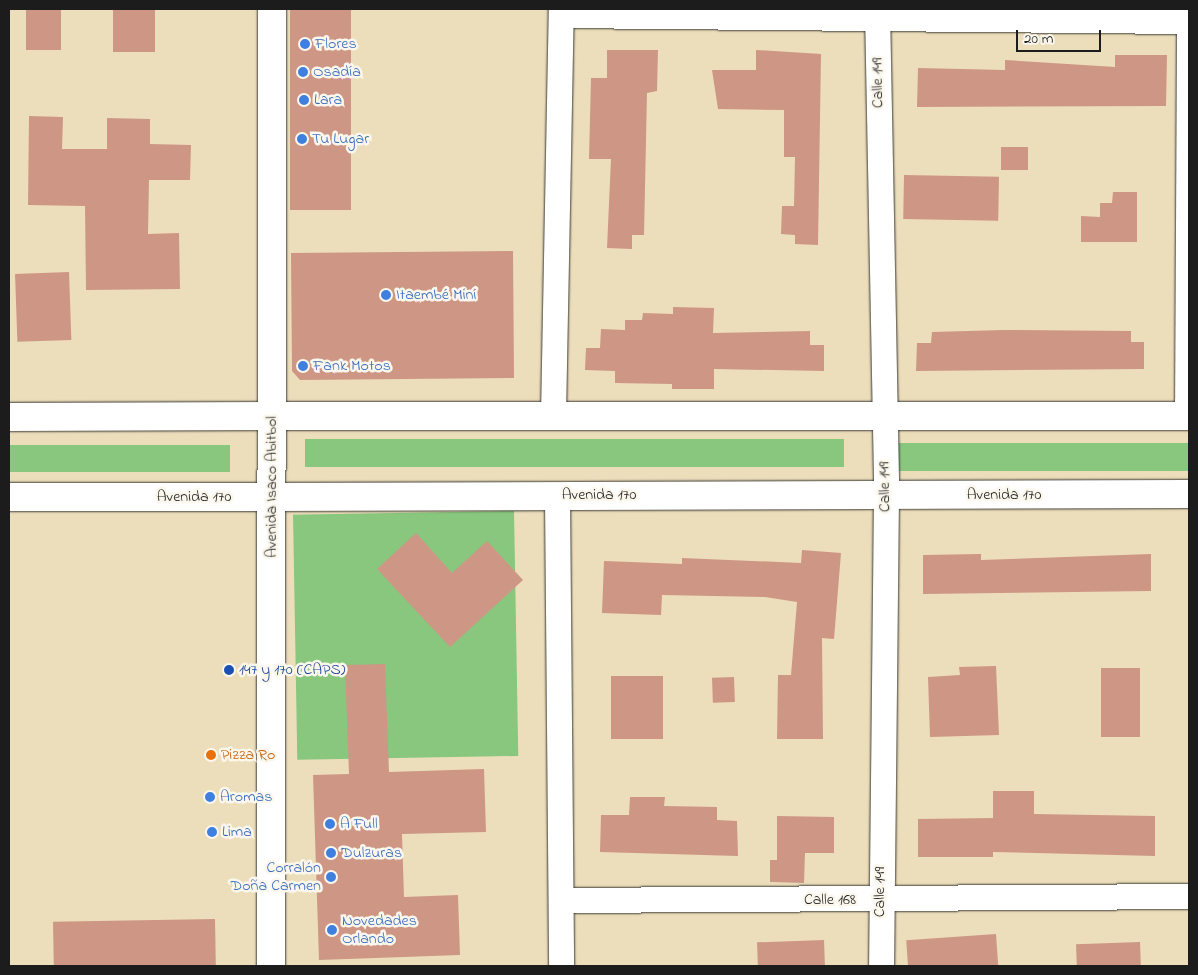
<!DOCTYPE html>
<html>
<head>
<meta charset="utf-8">
<style>
  body { margin:0 }
  #map { position:relative; width:1198px; height:975px; overflow:hidden; background:#ecdebb; font-family:"Indie Flower",sans-serif }
  div>[style] { position:absolute }
  .green>* { inset:0; background:#88c77d; transform-origin:0 0 }
  .building>* { inset:0; background:#ce9684; transform-origin:0 0 }
  .roads { filter:drop-shadow(0 0 1px #3b3934) drop-shadow(0 0 1px #3b3934) }
  .minor>* { height:25px; margin:-12.5px; padding:0 12.5px; transform-origin:12.5px; border-radius:12.5px; background:#fff }
  .tertiary>* { height:28px; margin:-14px; padding:0 14px; transform-origin:14px; border-radius:14px; background:#fff }
  .secondary>* { height:28px; margin:-14px; padding:0 14px; transform-origin:14px; border-radius:14px; background:#fff }
  .dots>* { width:14px; height:14px; translate:-50% -50%; box-sizing:border-box; border:2px solid #fbf7ec; border-radius:50% }
  span { translate:-50% -50%; white-space:nowrap; text-align:center; line-height:1.15; -webkit-text-stroke:5px #fbf7ec; paint-order:stroke }
  .shop-label { font-size:16px; color:#366cbe }
  .left { translate:0 -50%; text-align:left }
  .right { translate:-100% -50%; text-align:right }
  .street-label { font-size:16px; color:#1c1c1c }
  .transit-label { font-size:16px; color:#164399 }
  .food-label { font-size:16px; color:#c56008 }
  .frame { position:absolute; inset:0; border:10px solid #1c1c1c; pointer-events:none }
  .scale { position:absolute; left:1016px; top:30px; width:85px; height:22px; box-sizing:border-box; border:2px solid #1c1c1c; border-top:0; padding-left:6px; font-size:15px; line-height:18px; white-space:nowrap; color:#1c1c1c; -webkit-text-stroke:4px #fbf7ec; paint-order:stroke }
</style>
</head>
<body>
<div id="map">
  <div class="green">
    <i style="left:305px;top:439px;width:539px;height:28px"></i>
    <i style="left:883px;top:443px;width:306px;height:28px"></i>
    <i style="left:9px;top:445px;width:221px;height:27px"></i>
    <i style="left:514px;top:511px;width:245px;height:221px;rotate:89deg"></i>
  </div>
  <div class="building">
    <i style="left:26px;top:9px;width:35px;height:41px"></i>
    <i style="left:113px;top:9px;width:42px;height:43px"></i>
    <i style="left:290px;top:9px;width:61px;height:201px"></i>
    <i style="clip-path:polygon(607px 50px,658px 50px,657px 91px,647px 93px,644px 235px,632px 235px,632px 249px,607px 248px,611px 159px,589px 159px,591px 78px,607px 78px)"></i>
    <i style="clip-path:polygon(756px 50px,821px 54px,818px 245px,795px 244px,795px 235px,781px 234px,782px 206px,794px 206px,795px 157px,784px 157px,784px 110px,718px 109px,712px 70px,756px 70px)"></i>
    <i style="clip-path:polygon(1115px 55px,1167px 55px,1166px 106px,917px 107px,918px 68px,1005px 70px,1005px 60px,1115px 67px)"></i>
    <i style="clip-path:polygon(29px 116px,63px 117px,62px 149px,107px 149px,107px 118px,150px 119px,150px 144px,191px 145px,190px 180px,149px 180px,148px 234px,179px 233px,180px 289px,86px 290px,85px 206px,28px 205px)"></i>
    <i style="left:1001px;top:147px;width:27px;height:23px"></i>
    <i style="left:904px;top:175px;width:95px;height:44px;rotate:1deg"></i>
    <i style="clip-path:polygon(1113px 192px,1137px 192px,1137px 242px,1081px 242px,1081px 216px,1100px 217px,1100px 203px,1112px 203px)"></i>
    <i style="clip-path:polygon(513px 251px,514px 378px,300px 380px,292px 371px,291px 253px)"></i>
    <i style="left:69px;top:272px;width:68px;height:54px;rotate:88deg"></i>
    <i style="clip-path:polygon(673px 307px,714px 308px,713px 333px,810px 331px,810px 345px,824px 345px,824px 371px,714px 369px,714px 389px,672px 389px,672px 384px,615px 383px,615px 371px,585px 370px,586px 348px,600px 348px,601px 329px,625px 330px,625px 320px,642px 320px,643px 313px,673px 314px)"></i>
    <i style="clip-path:polygon(1004px 330px,1131px 331px,1131px 342px,1144px 342px,1144px 369px,916px 371px,917px 343px,931px 343px,932px 332px)"></i>
    <i style="clip-path:polygon(416px 533px,452px 573px,487px 541px,523px 580px,450px 647px,377px 569px)"></i>
    <i style="clip-path:polygon(802px 550px,841px 553px,834px 639px,822px 638px,823px 739px,777px 739px,778px 675px,791px 675px,797px 602px,765px 597px,662px 595px,661px 615px,602px 613px,604px 561px,682px 564px,682px 558px,801px 563px)"></i>
    <i style="clip-path:polygon(981px 554px,981px 560px,1151px 554px,1151px 591px,923px 594px,923px 555px)"></i>
    <i style="clip-path:polygon(385px 664px,389px 772px,484px 769px,486px 832px,402px 834px,404px 897px,458px 895px,460px 955px,319px 960px,313px 775px,349px 774px,345px 665px)"></i>
    <i style="clip-path:polygon(996px 666px,999px 735px,930px 737px,928px 677px,960px 675px,959px 667px)"></i>
    <i style="left:1101px;top:668px;width:39px;height:69px"></i>
    <i style="left:611px;top:676px;width:52px;height:63px"></i>
    <i style="left:734px;top:677px;width:25px;height:22px;rotate:88deg"></i>
    <i style="clip-path:polygon(993px 791px,1034px 791px,1034px 814px,1155px 816px,1155px 856px,993px 852px,993px 857px,918px 857px,918px 819px,993px 818px)"></i>
    <i style="clip-path:polygon(630px 797px,665px 797px,664px 806px,717px 807px,717px 820px,737px 821px,738px 856px,600px 852px,601px 815px,629px 815px)"></i>
    <i style="clip-path:polygon(777px 816px,834px 817px,834px 853px,805px 853px,804px 883px,770px 882px,770px 860px,777px 860px)"></i>
    <i style="left:215px;top:919px;width:47px;height:162px;rotate:89deg"></i>
    <i style="left:996px;top:934px;width:32px;height:90px;rotate:86deg"></i>
    <i style="left:824px;top:940px;width:26px;height:67px;rotate:88deg"></i>
    <i style="left:1140px;top:942px;width:24px;height:64px;rotate:88deg"></i>
  </div>
  <div class="roads">
    <div class="minor">
      <i style="left:877px;top:9px;width:486px;rotate:88.9deg"></i>
      <i style="left:886px;top:495px;width:471px;rotate:90.6deg"></i>
      <i style="left:561px;top:15px;width:628px;rotate:0.55deg"></i>
      <i style="left:553px;top:415px;width:406px;rotate:-88.9deg"></i>
      <i style="left:1187px;top:416px;width:407px;rotate:-89.7deg"></i>
      <i style="left:557px;top:495px;width:471px;rotate:89.5deg"></i>
      <i style="left:561px;top:900px;width:628px;rotate:-0.36deg"></i>
    </div>
    <div class="tertiary">
      <i style="left:272px;top:416px;width:917px"></i>
      <i style="left:271px;top:497px;width:918px;rotate:-0.19deg"></i>
    </div>
    <div class="secondary">
      <i style="left:9px;top:417px;width:263px;rotate:-0.2deg"></i>
      <i style="left:9px;top:497px;width:262px"></i>
      <i style="left:271px;top:966px;width:957px;rotate:-89.94deg"></i>
    </div>
  </div>
  <div class="dots">
    <i style="left:305px;top:44px;background:#3f7fe0"></i>
    <i style="left:303px;top:72px;background:#3f7fe0"></i>
    <i style="left:304px;top:100px;background:#3f7fe0"></i>
    <i style="left:302px;top:139px;background:#3f7fe0"></i>
    <i style="left:386px;top:295px;background:#3f7fe0"></i>
    <i style="left:303px;top:366px;background:#3f7fe0"></i>
    <i style="left:229px;top:670px;background:#1a4fb4"></i>
    <i style="left:211px;top:755px;background:#e8710a"></i>
    <i style="left:210px;top:797px;background:#3f7fe0"></i>
    <i style="left:330px;top:824px;background:#3f7fe0"></i>
    <i style="left:212px;top:832px;background:#3f7fe0"></i>
    <i style="left:331px;top:853px;background:#3f7fe0"></i>
    <i style="left:331px;top:877px;background:#3f7fe0"></i>
    <i style="left:332px;top:930px;background:#3f7fe0"></i>
  </div>
  <div class="shop-label">
    <span class="left" style="left:315px;top:44px">Flores</span>
    <span class="left" style="left:313px;top:72px">Osadía</span>
    <span class="left" style="left:314px;top:100px">Lara</span>
    <span class="left" style="left:312px;top:139px">Tu Lugar</span>
    <span class="left" style="left:396px;top:295px">Itaembé Miní</span>
    <span class="left" style="left:313px;top:366px">Fank Motos</span>
    <span class="left" style="left:220px;top:797px">Aromas</span>
    <span class="left" style="left:340px;top:824px">A Full</span>
    <span class="left" style="left:222px;top:832px">Lima</span>
    <span class="left" style="left:341px;top:853px">Dulzuras</span>
    <span class="right" style="left:321px;top:877px">Corralón<br>Doña Carmen</span>
    <span class="left" style="left:342px;top:930px">Novedades<br>Orlando</span>
  </div>
  <div class="street-label">
    <span style="left:878px;top:83px;rotate:-91deg">Calle 149</span>
    <span style="left:272px;top:487px;rotate:-90deg">Avenida Isaco Abitbol</span>
    <span style="left:885px;top:487px;rotate:-91deg">Calle 149</span>
    <span style="left:599px;top:495px">Avenida 170</span>
    <span style="left:1004px;top:495px">Avenida 170</span>
    <span style="left:194px;top:497px">Avenida 170</span>
    <span style="left:880px;top:892px;rotate:-90deg">Calle 149</span>
    <span style="left:830px;top:900px">Calle 168</span>
  </div>
  <div class="transit-label">
    <span class="left" style="left:239px;top:670px">147 y 170 (CAPS)</span>
  </div>
  <div class="food-label">
    <span class="left" style="left:221px;top:755px">Pizza Ro</span>
  </div>
  <div class="frame"></div>
  <div class="scale">20 m</div>
</div>
</body>
</html>
